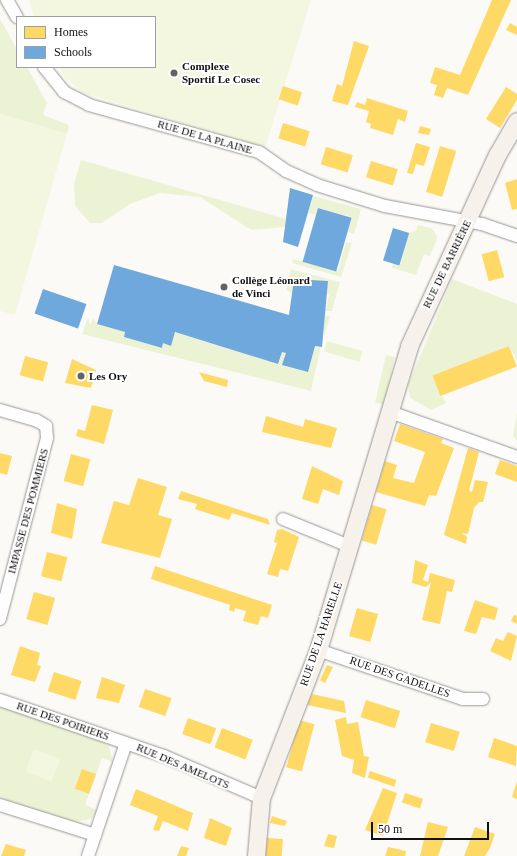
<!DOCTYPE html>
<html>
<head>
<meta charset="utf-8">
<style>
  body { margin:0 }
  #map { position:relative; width:517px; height:856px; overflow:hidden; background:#fcfaf7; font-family:Georgia,serif }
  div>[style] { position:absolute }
  .green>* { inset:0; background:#ecf3d5; transform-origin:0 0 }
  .pitch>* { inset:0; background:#f4f7df; transform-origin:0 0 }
  .homes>* { inset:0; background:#ffd966; transform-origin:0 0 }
  .schools>* { inset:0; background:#6fa8dc; transform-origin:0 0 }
  .roads { filter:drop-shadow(0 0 1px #979695) drop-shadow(0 0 1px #979695) }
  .street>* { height:12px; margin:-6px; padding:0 6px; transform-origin:6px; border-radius:6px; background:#fffefe }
  .secondary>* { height:17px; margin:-8.5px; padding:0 8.5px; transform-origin:8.5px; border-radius:8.5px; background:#f6f2eb }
  .dots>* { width:11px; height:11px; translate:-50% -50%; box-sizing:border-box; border:2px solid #fff; border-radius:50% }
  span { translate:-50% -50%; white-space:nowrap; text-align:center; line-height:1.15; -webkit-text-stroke:4px #fff; paint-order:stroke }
  .poi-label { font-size:11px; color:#111; font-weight:700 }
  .left { translate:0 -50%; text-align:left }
  .street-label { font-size:11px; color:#111 }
  .legend { position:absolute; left:16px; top:16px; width:140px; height:52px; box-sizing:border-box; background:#fff; border:1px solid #a0a0a0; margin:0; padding:5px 7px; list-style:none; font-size:12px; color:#111 }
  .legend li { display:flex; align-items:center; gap:8px; height:20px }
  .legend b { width:20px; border:1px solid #a0a0a0 }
  .scale { position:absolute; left:371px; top:822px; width:118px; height:18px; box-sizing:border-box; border:2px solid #111; border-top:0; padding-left:5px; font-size:12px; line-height:14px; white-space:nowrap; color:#111; -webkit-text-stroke:3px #fff; paint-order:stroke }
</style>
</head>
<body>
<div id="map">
  <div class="green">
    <i style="clip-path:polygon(0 19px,17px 49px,17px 67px,27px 67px,47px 103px,43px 115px,69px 125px,67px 134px,0 114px)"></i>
    <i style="clip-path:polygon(81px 160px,286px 219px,285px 227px,251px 230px,200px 197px,160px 193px,130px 204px,102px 223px,90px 223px,75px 206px,74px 184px)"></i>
    <i style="clip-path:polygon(313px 196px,361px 209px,354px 234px,348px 232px,352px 217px,318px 208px,316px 215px,308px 213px)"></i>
    <i style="clip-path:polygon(418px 225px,431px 228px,436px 234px,437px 239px,430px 256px,424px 254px,416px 275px,392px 268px,393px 263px,400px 265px,409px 233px,416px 231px)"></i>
    <i style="clip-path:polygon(346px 242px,352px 243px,341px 277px,292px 263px,293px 259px,338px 271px)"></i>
    <i style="clip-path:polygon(291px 269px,340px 282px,332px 311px,325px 311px,329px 295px,326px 293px,294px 279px,292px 293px,286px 290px)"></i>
    <i style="clip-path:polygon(452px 279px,517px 304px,517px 360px,509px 346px,437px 386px,446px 403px,431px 410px,410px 398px,408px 385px)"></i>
    <i style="clip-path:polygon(323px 316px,330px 316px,324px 337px)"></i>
    <i style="clip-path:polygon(88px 318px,90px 325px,93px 318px,97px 324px,125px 332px,124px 337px,162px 348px,163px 343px,171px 346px,175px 332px,278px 364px,282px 352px,286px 353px,283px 366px,308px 372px,315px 346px,321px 347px,311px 391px,82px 334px)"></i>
    <i style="left:327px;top:341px;width:37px;height:11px;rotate:16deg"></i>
    <i style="left:386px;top:355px;width:9px;height:49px;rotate:13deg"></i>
    <i style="clip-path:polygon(517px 412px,517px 441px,513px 436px)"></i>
    <i style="clip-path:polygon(0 706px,101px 740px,109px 746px,113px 762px,102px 758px,85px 805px,97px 810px,91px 819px,73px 822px,0 798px)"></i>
  </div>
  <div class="pitch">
    <i style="clip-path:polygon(29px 0,311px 0,265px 148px,83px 93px,65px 78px,59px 67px,155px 67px,155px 17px,34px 17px)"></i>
    <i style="clip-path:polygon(0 114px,67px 134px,15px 315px,0 311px)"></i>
    <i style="left:34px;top:749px;width:28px;height:24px;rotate:21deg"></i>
  </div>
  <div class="homes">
    <i style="clip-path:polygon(492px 0,511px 0,468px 95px,447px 88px,443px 98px,434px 95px,437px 85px,430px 83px,435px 67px,460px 75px)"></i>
    <i style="clip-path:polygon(510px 23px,517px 27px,517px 35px,506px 30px)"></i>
    <i style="clip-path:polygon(354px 41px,369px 46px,348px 105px,332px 101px,337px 84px,342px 86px)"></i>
    <i style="left:283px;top:86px;width:20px;height:14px;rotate:18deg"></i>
    <i style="clip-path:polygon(506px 87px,517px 94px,517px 100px,500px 128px,486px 119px)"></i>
    <i style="clip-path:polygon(367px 98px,408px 111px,405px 122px,398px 119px,393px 135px,370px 128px,371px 124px,366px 122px,369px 111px,355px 107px,357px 102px,365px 105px)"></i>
    <i style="left:283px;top:123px;width:28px;height:16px;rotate:17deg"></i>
    <i style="clip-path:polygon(420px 126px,431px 129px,429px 135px,418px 133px)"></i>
    <i style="clip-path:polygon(416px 143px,430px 147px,424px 166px,416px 164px,413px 174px,407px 173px)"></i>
    <i style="left:440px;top:146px;width:17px;height:48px;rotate:17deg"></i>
    <i style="left:326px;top:147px;width:28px;height:18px;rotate:17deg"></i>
    <i style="left:371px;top:161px;width:28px;height:17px;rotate:17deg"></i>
    <i style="clip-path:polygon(517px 179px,517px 209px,512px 210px,505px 183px)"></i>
    <i style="left:497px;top:250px;width:28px;height:16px;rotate:75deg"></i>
    <i style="left:509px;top:346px;width:22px;height:82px;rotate:69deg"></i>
    <i style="left:25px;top:356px;width:24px;height:20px;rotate:15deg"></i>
    <i style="clip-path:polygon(72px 359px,96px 370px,91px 388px,65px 383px)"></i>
    <i style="clip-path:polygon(199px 372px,228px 380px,227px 387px,204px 381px)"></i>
    <i style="clip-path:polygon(92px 405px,113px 410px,104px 444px,76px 436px,78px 429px,85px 431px)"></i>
    <i style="clip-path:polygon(266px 416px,303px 427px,305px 419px,337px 428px,331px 448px,262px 432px)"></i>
    <i style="clip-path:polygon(400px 424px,443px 439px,441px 443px,454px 448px,436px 496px,429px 495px,425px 506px,376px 492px,385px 461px,397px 465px,393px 478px,414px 483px,425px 452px,394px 441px)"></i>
    <i style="clip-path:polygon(468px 448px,479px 452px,469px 491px,472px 492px,475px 480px,488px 482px,483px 502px,479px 502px,474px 508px,468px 534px,462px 533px,467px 537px,466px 544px,444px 535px)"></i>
    <i style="clip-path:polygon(0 453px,12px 456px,7px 475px,0 473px)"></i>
    <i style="left:71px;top:454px;width:20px;height:28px;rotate:15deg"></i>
    <i style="clip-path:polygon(500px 460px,517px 466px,517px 482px,495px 474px)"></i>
    <i style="clip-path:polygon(312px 466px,343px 481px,339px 495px,323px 489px,318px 504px,302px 499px)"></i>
    <i style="clip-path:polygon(138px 478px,167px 487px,158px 515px,172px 519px,160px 558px,101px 543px,114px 501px,129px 505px)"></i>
    <i style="clip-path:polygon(181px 491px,268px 519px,270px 525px,232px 513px,229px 520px,195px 509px,197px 504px,178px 499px)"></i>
    <i style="clip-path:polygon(57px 503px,77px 509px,72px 539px,51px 533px)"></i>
    <i style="left:372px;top:505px;width:15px;height:37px;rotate:16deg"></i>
    <i style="clip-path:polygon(282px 529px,299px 537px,288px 571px,280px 569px,278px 577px,267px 574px,277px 543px,274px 542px,277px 530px)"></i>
    <i style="left:47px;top:552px;width:21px;height:25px;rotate:14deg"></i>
    <i style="clip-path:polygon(415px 560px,428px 565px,423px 580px,428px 582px,430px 573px,455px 580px,452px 592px,447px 591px,440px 624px,422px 620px,431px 582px,426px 587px,412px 583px)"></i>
    <i style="clip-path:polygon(155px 566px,272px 605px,268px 618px,261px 616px,258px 625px,243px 621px,246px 611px,235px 608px,234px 612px,229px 610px,230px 605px,151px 579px)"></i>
    <i style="left:34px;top:592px;width:22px;height:28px;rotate:16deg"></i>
    <i style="clip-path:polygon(475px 600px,498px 608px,495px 620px,482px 617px,476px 634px,464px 631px)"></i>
    <i style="left:357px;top:608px;width:22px;height:29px;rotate:16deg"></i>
    <i style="clip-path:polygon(514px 615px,517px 616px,517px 624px,511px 621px)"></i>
    <i style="clip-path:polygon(508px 632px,517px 636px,511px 661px,490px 651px,496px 638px,503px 641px)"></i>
    <i style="clip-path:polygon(20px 646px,40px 653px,37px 665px,41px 666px,35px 682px,11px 675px)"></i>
    <i style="clip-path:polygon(327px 665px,333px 667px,325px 683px,320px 680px)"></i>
    <i style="left:54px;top:672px;width:29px;height:20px;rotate:18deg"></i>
    <i style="clip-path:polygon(102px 677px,125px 685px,119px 703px,96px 698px)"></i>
    <i style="left:145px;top:689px;width:28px;height:19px;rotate:19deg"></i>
    <i style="clip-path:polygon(312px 694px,344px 701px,346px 713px,307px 705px)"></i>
    <i style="left:366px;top:700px;width:36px;height:18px;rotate:18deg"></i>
    <i style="clip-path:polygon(346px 717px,347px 724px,358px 722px,364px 756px,369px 757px,365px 778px,352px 773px,354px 760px,342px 756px,335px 720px)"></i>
    <i style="left:188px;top:718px;width:30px;height:17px;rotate:20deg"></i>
    <i style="left:299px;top:720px;width:16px;height:49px;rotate:15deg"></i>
    <i style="left:431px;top:723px;width:30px;height:20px;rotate:17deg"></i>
    <i style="left:222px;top:728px;width:33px;height:21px;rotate:21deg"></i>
    <i style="clip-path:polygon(494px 738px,517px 746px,516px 766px,488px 757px)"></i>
    <i style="left:82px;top:769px;width:15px;height:21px;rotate:20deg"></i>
    <i style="left:370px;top:771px;width:28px;height:7px;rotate:19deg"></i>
    <i style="clip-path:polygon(517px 781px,517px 799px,512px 797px)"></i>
    <i style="clip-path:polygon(383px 788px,397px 793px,383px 836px,365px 830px)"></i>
    <i style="clip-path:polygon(136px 789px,193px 813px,188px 831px,163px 821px,159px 831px,153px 830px,158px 816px,130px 805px)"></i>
    <i style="left:405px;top:793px;width:19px;height:10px;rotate:18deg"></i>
    <i style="clip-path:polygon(272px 816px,287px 821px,285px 826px,270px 823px)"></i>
    <i style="clip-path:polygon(210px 818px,232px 828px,226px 846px,204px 838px)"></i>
    <i style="clip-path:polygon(428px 822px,448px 827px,438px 856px,420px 856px)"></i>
    <i style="clip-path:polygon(475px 827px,495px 834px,490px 848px,485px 856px,464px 856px)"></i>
    <i style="clip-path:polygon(328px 834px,337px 836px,334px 848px,324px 846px)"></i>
    <i style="left:267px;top:838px;width:16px;height:18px;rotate:4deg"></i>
    <i style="clip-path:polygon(6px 844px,26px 850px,24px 856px,1px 856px)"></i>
    <i style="clip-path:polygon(181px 846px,189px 848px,186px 856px,177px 856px)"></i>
    <i style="clip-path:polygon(388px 847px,406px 851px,405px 856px,385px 856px)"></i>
  </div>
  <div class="schools">
    <i style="clip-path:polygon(290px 188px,313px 195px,298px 247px,283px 242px)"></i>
    <i style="left:318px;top:208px;width:35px;height:56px;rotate:16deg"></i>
    <i style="left:393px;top:228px;width:17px;height:34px;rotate:17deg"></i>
    <i style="clip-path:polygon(114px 265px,289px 315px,294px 279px,328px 281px,322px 347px,315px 346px,308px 372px,282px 365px,286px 353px,282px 352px,278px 364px,175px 332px,171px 346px,163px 343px,162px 348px,124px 337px,125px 332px,97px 324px)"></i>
    <i style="left:43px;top:289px;width:46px;height:26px;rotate:19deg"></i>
  </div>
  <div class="roads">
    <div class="street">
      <i style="left:7px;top:0;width:20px;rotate:60deg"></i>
      <i style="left:44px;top:67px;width:32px;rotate:51deg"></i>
      <i style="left:64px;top:92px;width:28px;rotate:27deg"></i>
      <i style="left:89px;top:105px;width:176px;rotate:15.5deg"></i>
      <i style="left:259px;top:152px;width:33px;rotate:35deg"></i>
      <i style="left:286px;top:171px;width:34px;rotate:24deg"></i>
      <i style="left:317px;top:185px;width:71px;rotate:17.2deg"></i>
      <i style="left:385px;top:206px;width:99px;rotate:10.5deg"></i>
      <i style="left:482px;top:224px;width:37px;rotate:19deg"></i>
      <i style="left:0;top:410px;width:37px;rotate:16deg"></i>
      <i style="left:36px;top:420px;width:12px;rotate:31deg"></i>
      <i style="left:46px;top:426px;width:12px;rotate:85deg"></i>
      <i style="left:47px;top:438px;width:187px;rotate:104.6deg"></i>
      <i style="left:390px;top:412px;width:135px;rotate:19.5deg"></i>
      <i style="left:283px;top:519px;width:71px;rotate:22.2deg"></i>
      <i style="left:318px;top:650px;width:153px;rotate:18.7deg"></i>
      <i style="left:463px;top:699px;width:20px"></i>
      <i style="left:0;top:700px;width:173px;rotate:18.9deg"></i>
      <i style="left:164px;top:756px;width:106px;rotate:23.4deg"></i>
      <i style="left:0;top:805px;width:100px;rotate:17.5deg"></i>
      <i style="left:88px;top:856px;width:119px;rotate:-71.4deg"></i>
    </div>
    <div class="secondary">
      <i style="left:256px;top:856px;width:58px;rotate:-85.1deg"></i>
      <i style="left:261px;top:798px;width:159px;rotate:-68.9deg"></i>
      <i style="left:318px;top:650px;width:317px;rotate:-73.3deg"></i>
      <i style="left:409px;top:346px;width:210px;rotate:-65.3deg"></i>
      <i style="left:497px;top:155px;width:39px;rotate:-60deg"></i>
    </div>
  </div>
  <div class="dots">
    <i style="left:174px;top:73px;background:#636362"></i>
    <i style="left:224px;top:287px;background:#636362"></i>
    <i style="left:81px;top:376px;background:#636362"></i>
  </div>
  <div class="poi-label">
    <span class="left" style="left:182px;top:73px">Complexe<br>Sportif Le Cosec</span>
    <span class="left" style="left:232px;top:287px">Collège Léonard<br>de Vinci</span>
    <span class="left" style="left:89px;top:376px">Les Ory</span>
  </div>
  <div class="street-label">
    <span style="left:205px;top:137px;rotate:16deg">RUE DE LA PLAINE</span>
    <span style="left:447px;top:264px;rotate:-64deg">RUE DE BARRIÈRE</span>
    <span style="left:28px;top:511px;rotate:-75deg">IMPASSE DES POMMIERS</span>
    <span style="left:321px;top:634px;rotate:-71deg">RUE DE LA HARELLE</span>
    <span style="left:400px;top:677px;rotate:19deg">RUE DES GADELLES</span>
    <span style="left:63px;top:721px;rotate:19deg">RUE DES POIRIERS</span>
    <span style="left:183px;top:766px;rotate:23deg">RUE DES AMELOTS</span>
  </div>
  <ul class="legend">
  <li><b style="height:11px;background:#ffd966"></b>Homes</li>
  <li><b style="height:11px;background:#6fa8dc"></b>Schools</li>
  </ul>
  <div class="scale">50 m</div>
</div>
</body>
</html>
